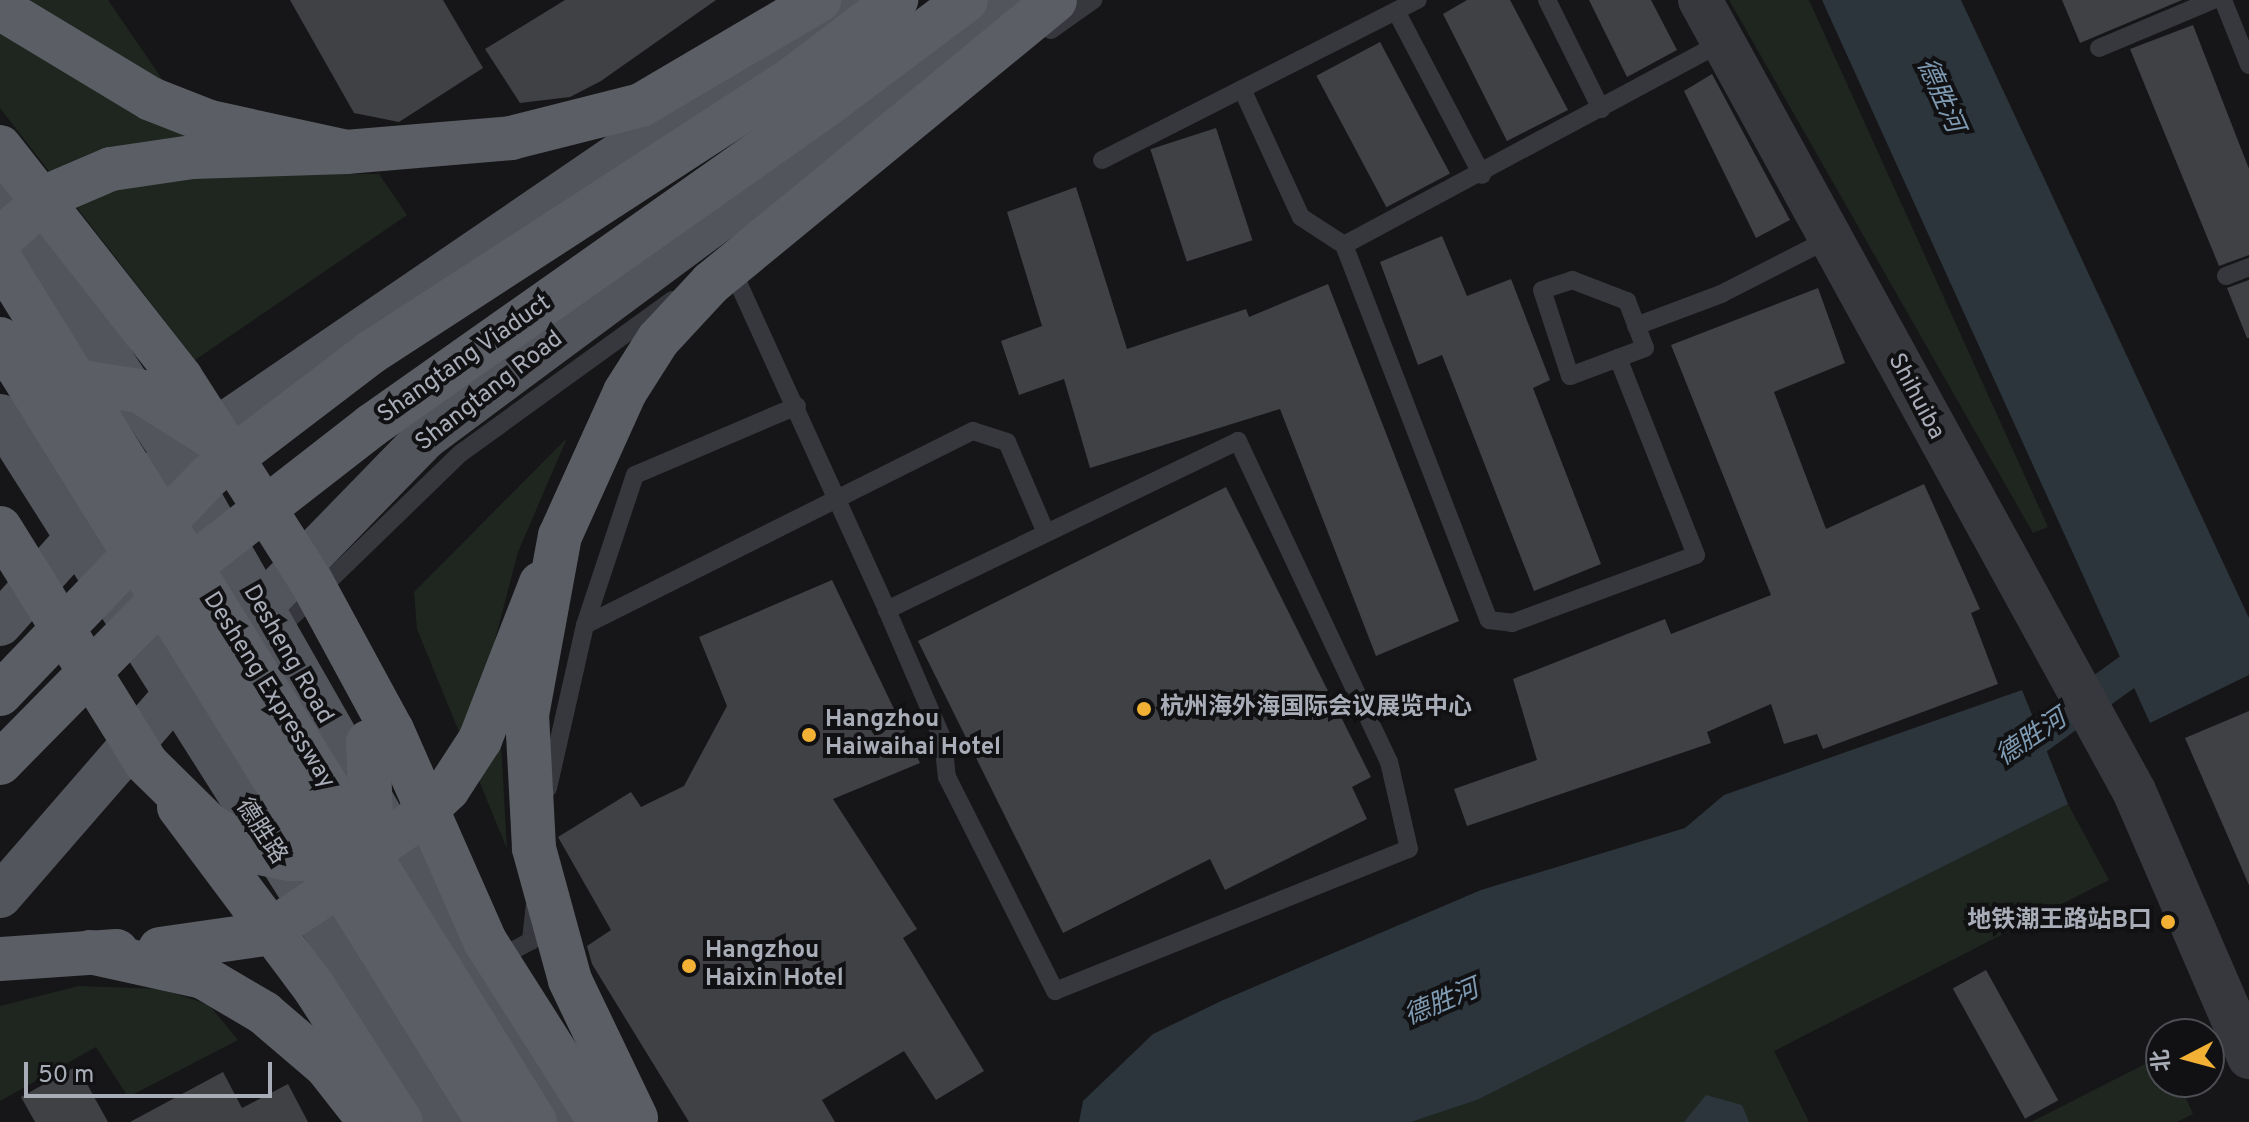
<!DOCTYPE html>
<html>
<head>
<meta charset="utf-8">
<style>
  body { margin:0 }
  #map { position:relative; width:2249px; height:1122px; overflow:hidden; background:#161618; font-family:Overpass,"Noto Sans SC",sans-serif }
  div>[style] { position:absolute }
  .green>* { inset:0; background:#1e261f }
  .water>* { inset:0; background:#2c353c }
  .canal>* { height:34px; margin:-17px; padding:0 17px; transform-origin:17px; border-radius:17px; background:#2c353c }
  .building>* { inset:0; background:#404145; transform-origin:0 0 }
  .service>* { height:18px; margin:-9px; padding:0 9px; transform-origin:9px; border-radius:9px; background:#37383d }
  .tertiary>* { height:44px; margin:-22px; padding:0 22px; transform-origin:22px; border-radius:22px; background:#37383d }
  .primary>* { height:44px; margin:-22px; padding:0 22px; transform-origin:22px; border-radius:22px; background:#53555c }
  .trunk>* { height:44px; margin:-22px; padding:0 22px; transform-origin:22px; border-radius:22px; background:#5b5e65 }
  .trunk-bridge>* { height:44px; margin:-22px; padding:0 22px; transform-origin:22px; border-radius:22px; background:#5b5e65 }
  .dots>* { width:22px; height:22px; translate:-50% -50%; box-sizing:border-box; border:4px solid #111113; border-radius:50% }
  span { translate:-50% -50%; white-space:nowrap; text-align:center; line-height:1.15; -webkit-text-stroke:8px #111113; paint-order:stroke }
  .street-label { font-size:24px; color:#a8adb8 }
  .poi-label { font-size:24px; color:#a8adb8; font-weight:700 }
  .left { translate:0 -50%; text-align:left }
  .right { translate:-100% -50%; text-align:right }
  .water-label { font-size:26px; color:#7f9bb3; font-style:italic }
  .north { position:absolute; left:2145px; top:1018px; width:80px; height:80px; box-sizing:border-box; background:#111113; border:2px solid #4d4f55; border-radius:50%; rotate:264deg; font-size:22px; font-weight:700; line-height:32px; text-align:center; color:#a8adb8 }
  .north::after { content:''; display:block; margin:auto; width:28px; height:36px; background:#f2b134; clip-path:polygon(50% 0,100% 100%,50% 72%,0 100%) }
  .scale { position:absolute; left:24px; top:1062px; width:248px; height:36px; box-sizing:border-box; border:4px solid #a8adb8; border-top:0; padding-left:10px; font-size:24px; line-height:28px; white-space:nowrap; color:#a8adb8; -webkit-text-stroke:6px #111113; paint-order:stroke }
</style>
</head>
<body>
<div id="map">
  <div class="green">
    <i style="clip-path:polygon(0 0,108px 0,227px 174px,379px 174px,407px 215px,195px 360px,0 108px)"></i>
    <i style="clip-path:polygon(1729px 0,1809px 0,2048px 527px,2033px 533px)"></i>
    <i style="clip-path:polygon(567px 438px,518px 552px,495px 640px,507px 849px,417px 629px,414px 592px)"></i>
    <i style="clip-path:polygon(2068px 804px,2109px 880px,1774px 1051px,1809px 1122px,1411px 1122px,1477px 1100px)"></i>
    <i style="clip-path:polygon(79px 986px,162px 989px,209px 1005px,238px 1040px,128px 1097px,96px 1047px,0 1101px,0 1006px)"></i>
    <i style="clip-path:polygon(2161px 1056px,2161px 1082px,2179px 1082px,2193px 1114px,2177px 1122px,2031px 1122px)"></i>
  </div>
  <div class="water">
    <i style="clip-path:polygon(1822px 0,1961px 0,2249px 618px,2249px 675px,2150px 723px)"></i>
    <i style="clip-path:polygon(2022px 690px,2068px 804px,1477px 1100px,1411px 1122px,1079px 1122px,1083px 1101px,1153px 1034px,1221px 1001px,1481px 890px,1685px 828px,1724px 795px)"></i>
    <i style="clip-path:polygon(1706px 1095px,1742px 1105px,1749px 1122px,1684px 1122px)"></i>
  </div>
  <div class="canal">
    <i style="left:2003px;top:762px;width:162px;rotate:-35.9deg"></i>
    <i style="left:2134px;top:667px;width:37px;rotate:-64deg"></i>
  </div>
  <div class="building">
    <i style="clip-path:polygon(290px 0,443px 0,483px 68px,399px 122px,354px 113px)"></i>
    <i style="clip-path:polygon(565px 0,716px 0,601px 81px,570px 97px,520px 103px,485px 49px)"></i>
    <i style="clip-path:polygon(1467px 0,1510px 0,1568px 110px,1507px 141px,1443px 14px)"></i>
    <i style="clip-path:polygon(1589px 0,1651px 0,1677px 50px,1627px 77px)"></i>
    <i style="clip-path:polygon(2062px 0,2182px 0,2080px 43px)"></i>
    <i style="clip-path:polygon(2193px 25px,2249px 169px,2249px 255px,2219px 266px,2130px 49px)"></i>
    <i style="left:1380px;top:42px;width:149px;height:72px;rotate:62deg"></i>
    <i style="clip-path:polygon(1712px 74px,1790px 220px,1756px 238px,1684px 91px)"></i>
    <i style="left:1216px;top:128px;width:118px;height:69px;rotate:72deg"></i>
    <i style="clip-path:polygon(1076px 187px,1127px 349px,1246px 309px,1249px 317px,1328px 284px,1459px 621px,1376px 656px,1280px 409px,1090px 468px,1064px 379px,1019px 395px,1001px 341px,1042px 326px,1007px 212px)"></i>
    <i style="clip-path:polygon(1442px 236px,1467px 296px,1511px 279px,1550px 380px,1533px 388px,1601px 564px,1534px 591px,1442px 355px,1418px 365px,1380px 262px)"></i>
    <i style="clip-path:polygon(2249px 280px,2249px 338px,2247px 338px,2227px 288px)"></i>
    <i style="clip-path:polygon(1818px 288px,1845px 363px,1774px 392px,1826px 529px,1924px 484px,1980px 609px,1971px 613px,1998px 684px,1823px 749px,1817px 734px,1784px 744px,1771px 704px,1707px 732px,1711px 743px,1467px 826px,1454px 789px,1537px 760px,1513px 679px,1665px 619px,1671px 634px,1771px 595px,1671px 345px)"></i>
    <i style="clip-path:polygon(1226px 487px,1371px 777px,1352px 787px,1367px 819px,1225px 890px,1210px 859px,1063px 933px,918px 641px)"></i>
    <i style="clip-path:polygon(832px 580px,920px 763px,833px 799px,917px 929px,903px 938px,984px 1071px,936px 1100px,904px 1051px,822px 1100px,835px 1122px,689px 1122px,592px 964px,587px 946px,611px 930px,558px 837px,631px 792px,641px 807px,684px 786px,727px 706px,699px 637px)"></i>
    <i style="clip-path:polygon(2249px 711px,2249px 885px,2185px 738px)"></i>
    <i style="left:1986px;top:970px;width:149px;height:38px;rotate:61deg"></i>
    <i style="clip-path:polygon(77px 1066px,108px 1122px,35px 1122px,21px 1097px)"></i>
    <i style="clip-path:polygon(223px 1072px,242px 1108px,288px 1084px,308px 1122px,130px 1122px)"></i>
  </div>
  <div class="service">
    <i style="left:1547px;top:0;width:122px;rotate:63.6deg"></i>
    <i style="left:2223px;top:0;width:70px;rotate:68.2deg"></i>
    <i style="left:1396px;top:11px;width:185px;rotate:62.3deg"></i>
    <i style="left:1051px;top:30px;width:52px;rotate:-35.5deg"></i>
    <i style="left:2099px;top:48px;width:124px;rotate:-22.8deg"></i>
    <i style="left:1242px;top:89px;width:141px;rotate:65.3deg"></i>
    <i style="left:1301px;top:217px;width:51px;rotate:33.1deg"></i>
    <i style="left:1344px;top:245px;width:402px;rotate:68.9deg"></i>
    <i style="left:1489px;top:620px;width:23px;rotate:7deg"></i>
    <i style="left:1512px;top:623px;width:196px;rotate:-20.3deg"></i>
    <i style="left:1696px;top:555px;width:212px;rotate:-111.6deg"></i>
    <i style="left:1102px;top:160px;width:354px;rotate:-26.9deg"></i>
    <i style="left:1344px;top:245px;width:430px;rotate:-28.2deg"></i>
    <i style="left:730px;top:265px;width:379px;rotate:65.5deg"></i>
    <i style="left:887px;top:610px;width:142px;rotate:66.7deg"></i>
    <i style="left:943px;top:740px;width:37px;rotate:84deg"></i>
    <i style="left:947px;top:777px;width:240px;rotate:63.2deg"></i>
    <i style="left:1055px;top:991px;width:381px;rotate:-21.9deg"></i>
    <i style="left:1409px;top:849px;width:89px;rotate:-102.9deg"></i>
    <i style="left:1389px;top:762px;width:355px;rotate:-115.2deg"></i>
    <i style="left:1238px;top:441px;width:390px;rotate:154.3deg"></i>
    <i style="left:2226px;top:276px;width:25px;rotate:-21deg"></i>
    <i style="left:1572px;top:280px;width:59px;rotate:20.9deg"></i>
    <i style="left:1627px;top:301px;width:50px;rotate:69deg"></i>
    <i style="left:1645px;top:348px;width:80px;rotate:159.5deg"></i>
    <i style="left:1570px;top:376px;width:90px;rotate:-108deg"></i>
    <i style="left:1542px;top:290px;width:32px;rotate:-18deg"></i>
    <i style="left:1636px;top:326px;width:91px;rotate:-20.6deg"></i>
    <i style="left:1721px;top:294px;width:121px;rotate:-27deg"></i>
    <i style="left:585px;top:625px;width:434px;rotate:-26.6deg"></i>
    <i style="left:973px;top:431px;width:36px;rotate:18deg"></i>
    <i style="left:1007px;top:442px;width:99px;rotate:66.8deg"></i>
    <i style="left:276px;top:632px;width:257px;rotate:-44.1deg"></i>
    <i style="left:461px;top:453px;width:261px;rotate:-35.9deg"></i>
    <i style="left:548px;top:788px;width:167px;rotate:-77.2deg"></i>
    <i style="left:585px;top:625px;width:158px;rotate:-71.6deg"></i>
    <i style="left:635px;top:475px;width:176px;rotate:-23.1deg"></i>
    <i style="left:497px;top:959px;width:38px;rotate:-28deg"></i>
    <i style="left:531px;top:941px;width:36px;rotate:-84deg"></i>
  </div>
  <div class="tertiary">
    <i style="left:1700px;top:0;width:902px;rotate:61.25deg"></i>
    <i style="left:2134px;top:791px;width:290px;rotate:66.6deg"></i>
  </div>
  <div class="primary">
    <i style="left:0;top:192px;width:318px;rotate:56.4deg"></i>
    <i style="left:176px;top:457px;width:446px;rotate:60.3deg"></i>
    <i style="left:397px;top:844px;width:326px;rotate:58.6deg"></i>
    <i style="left:0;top:416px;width:836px;rotate:57.66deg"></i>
    <i style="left:0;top:624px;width:113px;rotate:-48.2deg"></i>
    <i style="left:75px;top:540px;width:131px;rotate:-39.4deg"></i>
    <i style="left:176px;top:457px;width:810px;rotate:-34.34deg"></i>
    <i style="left:0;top:896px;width:262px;rotate:-49deg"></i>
    <i style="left:172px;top:698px;width:364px;rotate:-45.8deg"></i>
    <i style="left:426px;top:437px;width:733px;rotate:-36.57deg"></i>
  </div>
  <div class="trunk">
    <i style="left:0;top:8px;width:176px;rotate:31.1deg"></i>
    <i style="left:151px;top:99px;width:63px;rotate:21.3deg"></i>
    <i style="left:210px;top:122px;width:139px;rotate:12.4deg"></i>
    <i style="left:346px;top:152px;width:166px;rotate:-4.8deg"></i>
    <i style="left:511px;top:138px;width:134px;rotate:-14.2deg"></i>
    <i style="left:641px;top:105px;width:207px;rotate:-30.5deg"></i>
    <i style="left:788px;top:82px;width:136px;rotate:-37.2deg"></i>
    <i style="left:825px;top:106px;width:176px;rotate:-36.9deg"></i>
    <i style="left:179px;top:807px;width:227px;rotate:53.2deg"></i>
    <i style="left:315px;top:989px;width:158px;rotate:57.1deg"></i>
    <i style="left:411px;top:824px;width:51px;rotate:-43.4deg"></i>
    <i style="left:448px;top:789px;width:59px;rotate:-56.9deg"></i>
    <i style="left:480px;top:740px;width:168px;rotate:-68.8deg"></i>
    <i style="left:90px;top:952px;width:116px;rotate:12.5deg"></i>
    <i style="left:203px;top:977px;width:71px;rotate:30.5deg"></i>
    <i style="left:264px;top:1013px;width:82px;rotate:40.5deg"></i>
    <i style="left:326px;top:1066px;width:71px;rotate:51.8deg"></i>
    <i style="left:0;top:959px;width:117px;rotate:-3.9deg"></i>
  </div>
  <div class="trunk-bridge">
    <i style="left:0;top:147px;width:293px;rotate:51.9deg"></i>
    <i style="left:181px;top:378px;width:241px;rotate:57.4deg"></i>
    <i style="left:311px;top:581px;width:170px;rotate:61.5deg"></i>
    <i style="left:392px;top:730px;width:231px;rotate:66.2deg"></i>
    <i style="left:485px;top:941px;width:214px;rotate:57.6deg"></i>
    <i style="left:0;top:240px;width:67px;rotate:-42deg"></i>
    <i style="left:50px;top:195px;width:66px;rotate:-23.1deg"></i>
    <i style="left:111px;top:169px;width:82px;rotate:-8.4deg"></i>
    <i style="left:192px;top:157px;width:154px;rotate:-1.9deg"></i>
    <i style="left:0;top:259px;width:1015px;rotate:58.2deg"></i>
    <i style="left:0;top:339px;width:923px;rotate:58.07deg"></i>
    <i style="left:56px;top:378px;width:84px;rotate:8.9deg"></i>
    <i style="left:139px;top:391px;width:83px;rotate:32.2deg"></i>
    <i style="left:0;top:528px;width:277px;rotate:58.1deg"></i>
    <i style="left:146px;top:763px;width:90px;rotate:44.5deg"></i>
    <i style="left:210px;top:826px;width:56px;rotate:28.9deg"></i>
    <i style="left:259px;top:853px;width:33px;rotate:11deg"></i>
    <i style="left:291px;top:859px;width:42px"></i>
    <i style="left:333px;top:859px;width:47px;rotate:-16.1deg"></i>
    <i style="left:378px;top:846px;width:40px;rotate:-34deg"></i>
    <i style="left:0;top:694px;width:303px;rotate:-46.2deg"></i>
    <i style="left:210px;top:475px;width:201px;rotate:-37.3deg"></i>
    <i style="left:370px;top:353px;width:498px;rotate:-33deg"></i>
    <i style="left:0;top:763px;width:291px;rotate:-45.4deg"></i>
    <i style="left:204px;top:556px;width:212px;rotate:-37.9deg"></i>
    <i style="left:371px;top:426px;width:555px;rotate:-35.18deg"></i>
    <i style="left:160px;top:949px;width:106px;rotate:-8.1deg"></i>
    <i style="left:265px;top:934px;width:71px;rotate:-33.5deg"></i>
    <i style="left:324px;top:895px;width:92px;rotate:-59.3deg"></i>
    <i style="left:371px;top:816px;width:74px;rotate:-92.3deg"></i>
    <i style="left:636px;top:1118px;width:153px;rotate:-115.6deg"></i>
    <i style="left:570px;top:980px;width:137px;rotate:-105.3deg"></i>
    <i style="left:534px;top:848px;width:133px;rotate:-93deg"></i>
    <i style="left:527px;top:715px;width:182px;rotate:-79.6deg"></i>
    <i style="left:560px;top:536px;width:158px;rotate:-65.7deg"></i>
    <i style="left:625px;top:392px;width:62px;rotate:-57.6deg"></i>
    <i style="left:658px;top:340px;width:78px;rotate:-47.1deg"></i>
    <i style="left:711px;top:283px;width:445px;rotate:-39.4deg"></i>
  </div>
  <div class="dots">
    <i style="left:1144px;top:709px;background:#f2b134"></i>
    <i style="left:809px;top:735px;background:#f2b134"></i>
    <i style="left:2168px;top:922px;background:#f2b134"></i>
    <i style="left:689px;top:966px;background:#f2b134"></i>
  </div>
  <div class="street-label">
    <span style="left:465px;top:360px;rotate:-35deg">Shangtang Viaduct</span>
    <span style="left:490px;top:392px;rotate:-38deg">Shangtang Road</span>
    <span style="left:1915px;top:397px;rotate:62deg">Shihuiba</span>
    <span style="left:287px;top:655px;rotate:60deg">Desheng Road</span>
    <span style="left:268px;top:691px;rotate:58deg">Desheng Expressway</span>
    <span style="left:260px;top:832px;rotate:57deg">德胜路</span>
  </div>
  <div class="poi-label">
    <span class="left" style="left:1160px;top:709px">杭州海外海国际会议展览中心</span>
    <span class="left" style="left:825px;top:735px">Hangzhou<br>Haiwaihai Hotel</span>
    <span class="right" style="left:2152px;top:922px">地铁潮王路站B口</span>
    <span class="left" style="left:705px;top:966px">Hangzhou<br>Haixin Hotel</span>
  </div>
  <div class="water-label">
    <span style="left:1939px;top:96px;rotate:66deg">德胜河</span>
    <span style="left:2032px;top:739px;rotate:-34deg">德胜河</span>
    <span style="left:1442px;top:1004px;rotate:-23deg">德胜河</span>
  </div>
  <div class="north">北</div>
  <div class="scale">50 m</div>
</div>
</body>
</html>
